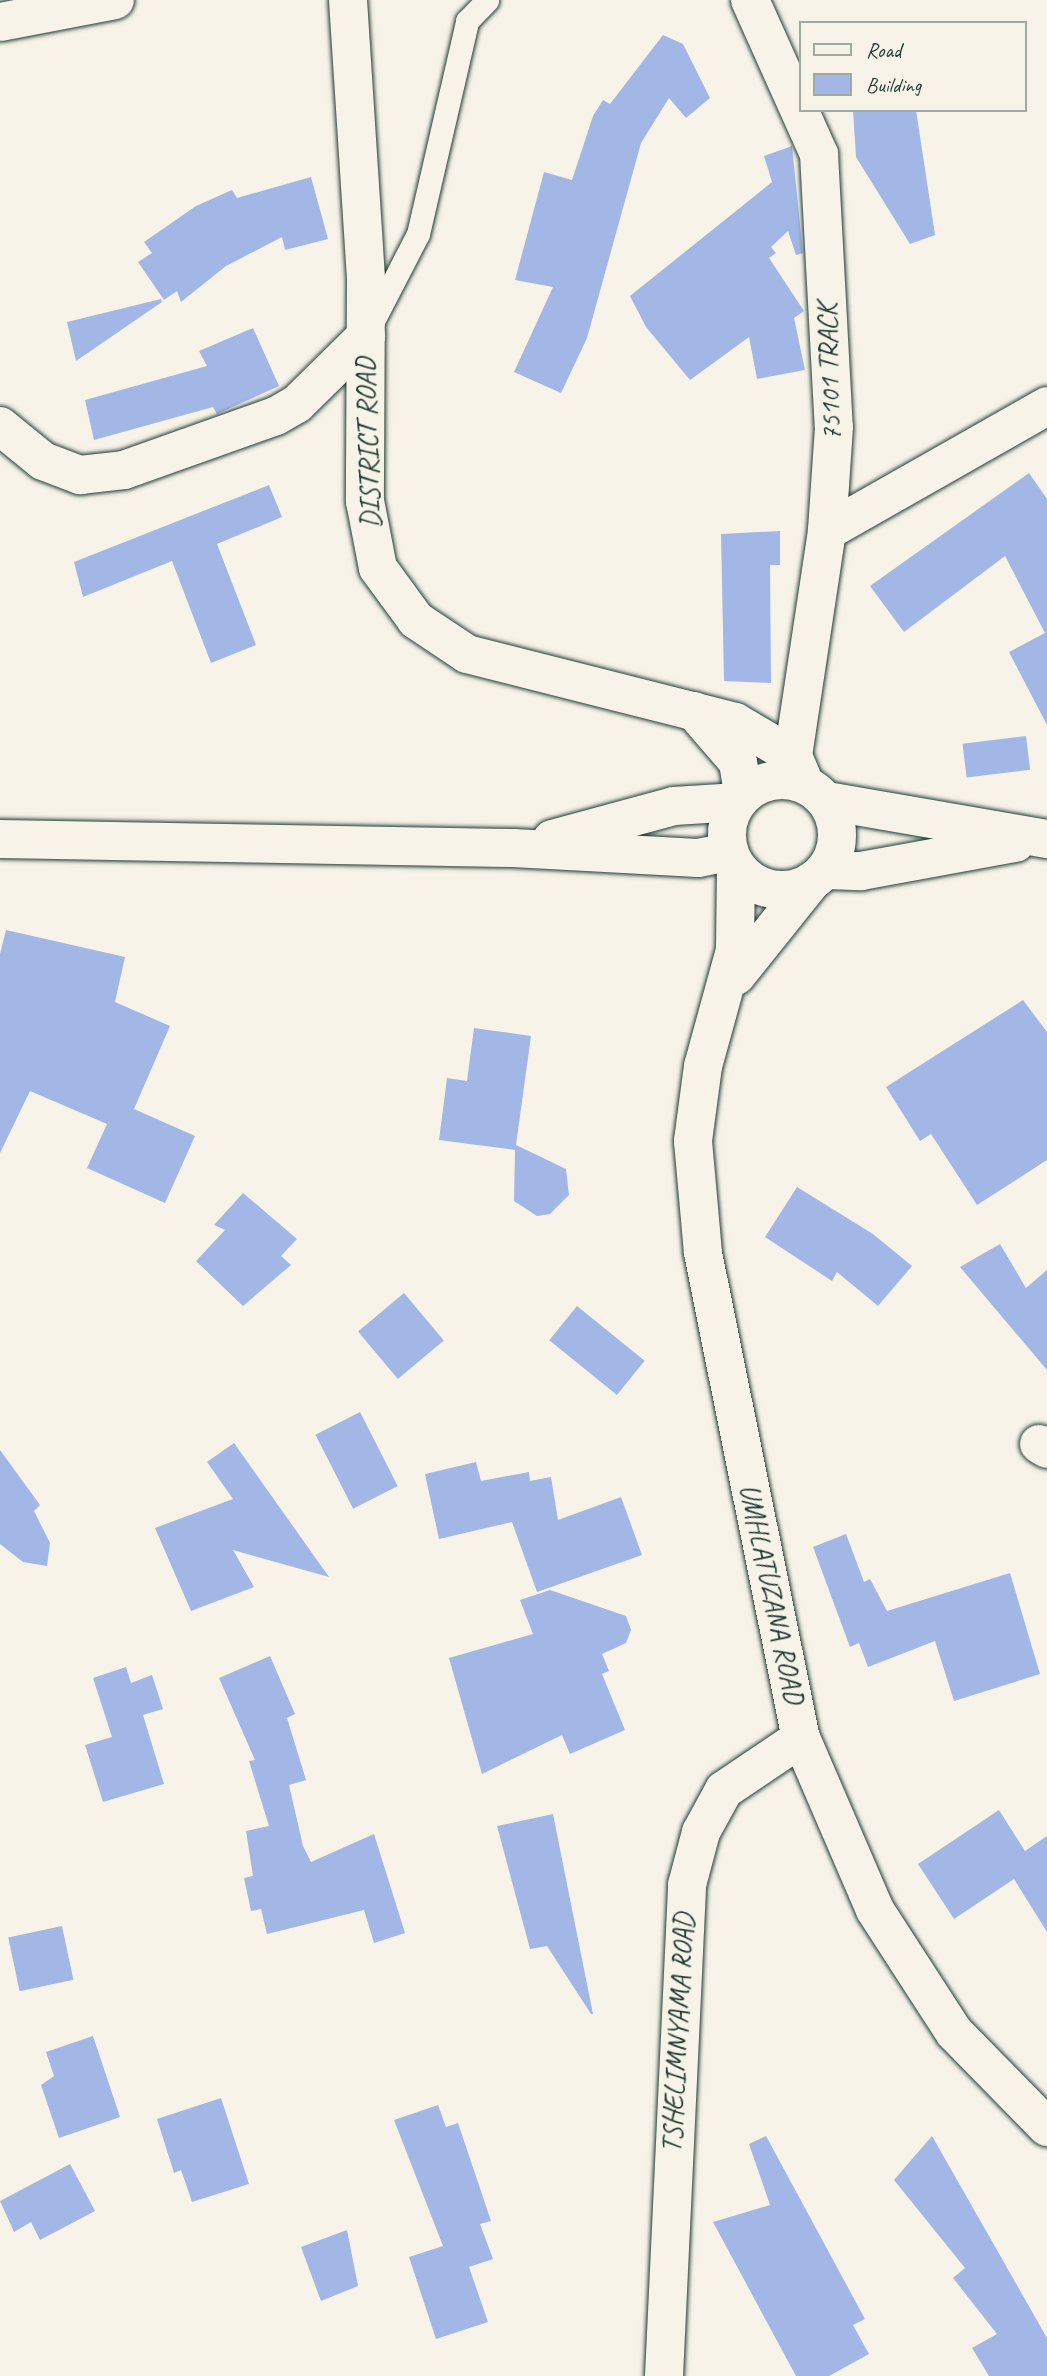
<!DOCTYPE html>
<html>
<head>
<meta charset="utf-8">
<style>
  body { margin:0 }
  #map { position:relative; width:1047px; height:2376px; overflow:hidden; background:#f7f3e8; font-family:Caveat,sans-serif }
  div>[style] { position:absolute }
  .building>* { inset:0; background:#a2b7e5; transform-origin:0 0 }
  .roads { filter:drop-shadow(0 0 2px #1f3d34) drop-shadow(0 0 2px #1f3d34) }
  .lane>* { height:23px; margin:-11.5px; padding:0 11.5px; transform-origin:11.5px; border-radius:11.5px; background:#f7f3e8 }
  .street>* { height:38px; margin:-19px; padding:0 19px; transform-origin:19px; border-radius:19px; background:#f7f3e8 }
  .secondary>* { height:38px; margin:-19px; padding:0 19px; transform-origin:19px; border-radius:19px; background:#f7f3e8 }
  .secondary>.ring { margin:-19px; padding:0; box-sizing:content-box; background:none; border:38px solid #f7f3e8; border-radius:50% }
  span { translate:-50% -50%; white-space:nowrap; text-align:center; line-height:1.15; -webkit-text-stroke:5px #f7f3e8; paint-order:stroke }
  .street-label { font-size:28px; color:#1f3d34 }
  .legend { position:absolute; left:799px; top:21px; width:228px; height:91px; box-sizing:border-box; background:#f7f3e8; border:2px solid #a1aaa0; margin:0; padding:9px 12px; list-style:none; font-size:21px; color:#1f3d34 }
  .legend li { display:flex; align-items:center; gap:14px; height:35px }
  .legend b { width:35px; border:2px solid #a1aaa0 }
</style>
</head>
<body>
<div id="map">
  <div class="building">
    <i style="clip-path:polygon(663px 35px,683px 44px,710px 98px,686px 118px,669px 98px,641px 143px,587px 338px,561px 393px,514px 372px,553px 287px,515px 280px,544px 172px,572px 180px,593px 116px,603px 100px,610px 104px)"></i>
    <i style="clip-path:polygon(853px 110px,916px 110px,935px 235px,910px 244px,856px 157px)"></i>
    <i style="clip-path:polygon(792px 146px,803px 253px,796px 255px,788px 231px,771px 247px,776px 253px,769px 258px,804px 311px,794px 318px,805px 370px,757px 379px,749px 337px,690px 380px,646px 327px,630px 296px,772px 182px,764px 156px)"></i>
    <i style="clip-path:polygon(311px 177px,328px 239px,285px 250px,282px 237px,226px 266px,181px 302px,177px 291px,164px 300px,138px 262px,152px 253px,144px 242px,196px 206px,232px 190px,237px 198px)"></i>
    <i style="clip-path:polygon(161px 299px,162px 302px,76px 361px,67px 322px)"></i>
    <i style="clip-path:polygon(253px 328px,279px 386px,217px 414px,213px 407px,94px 440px,85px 400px,207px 366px,199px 351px)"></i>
    <i style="clip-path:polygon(1029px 473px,1047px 499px,1047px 725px,1009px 652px,1045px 633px,1005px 556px,904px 632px,870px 586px)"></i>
    <i style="clip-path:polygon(269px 485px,282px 517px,217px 544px,256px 645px,211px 663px,172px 561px,83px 597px,74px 562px)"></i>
    <i style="clip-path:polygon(780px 531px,780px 565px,770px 565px,771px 683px,724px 681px,721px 534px)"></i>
    <i style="left:1026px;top:736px;width:34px;height:64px;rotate:83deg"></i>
    <i style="clip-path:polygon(6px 930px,125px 957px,115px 1002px,170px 1026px,134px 1109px,195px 1136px,165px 1203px,87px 1168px,107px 1124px,30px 1091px,0 1153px,0 954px)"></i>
    <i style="clip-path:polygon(1023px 1000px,1047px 1032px,1047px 1160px,977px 1205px,931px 1134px,920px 1141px,886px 1087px)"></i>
    <i style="clip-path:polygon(474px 1028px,531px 1036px,516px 1145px,566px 1169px,569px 1195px,550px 1214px,537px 1216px,514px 1201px,515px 1150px,439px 1140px,447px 1078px,467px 1081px)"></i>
    <i style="clip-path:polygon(797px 1187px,873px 1234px,912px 1266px,878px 1306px,837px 1272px,832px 1281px,765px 1237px)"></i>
    <i style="clip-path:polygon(243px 1193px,297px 1239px,281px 1256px,291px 1265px,243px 1306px,196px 1261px,225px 1230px,214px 1225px)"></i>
    <i style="clip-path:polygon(1000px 1244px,1026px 1288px,1047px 1270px,1047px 1370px,960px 1267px)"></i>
    <i style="left:404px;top:1293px;width:62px;height:60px;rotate:50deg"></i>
    <i style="left:577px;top:1306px;width:87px;height:44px;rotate:39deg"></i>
    <i style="left:360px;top:1412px;width:83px;height:50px;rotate:63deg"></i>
    <i style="clip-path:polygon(234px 1443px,329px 1577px,233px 1550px,254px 1587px,191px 1611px,155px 1528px,233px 1499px,207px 1462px)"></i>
    <i style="clip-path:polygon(0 1450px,40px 1505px,34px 1511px,50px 1543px,47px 1566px,23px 1562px,0 1544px)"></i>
    <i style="clip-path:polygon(476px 1462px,481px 1481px,529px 1472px,530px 1481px,551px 1477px,558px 1520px,621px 1497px,642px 1555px,537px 1592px,512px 1522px,439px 1539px,425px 1474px)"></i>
    <i style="clip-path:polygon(846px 1534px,864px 1582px,870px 1579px,887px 1611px,1010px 1573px,1040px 1674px,954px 1701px,935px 1641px,868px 1667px,859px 1643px,850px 1647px,813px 1547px)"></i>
    <i style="clip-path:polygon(550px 1590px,626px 1616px,631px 1630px,626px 1643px,602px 1654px,609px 1671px,602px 1674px,625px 1730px,570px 1754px,562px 1735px,482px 1774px,449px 1658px,533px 1634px,520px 1600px)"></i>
    <i style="clip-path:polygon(270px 1656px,295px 1714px,287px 1718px,306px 1780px,289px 1785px,303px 1846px,311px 1862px,374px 1834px,405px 1933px,374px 1943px,364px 1910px,267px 1934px,261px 1909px,251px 1911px,244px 1878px,253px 1876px,246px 1831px,269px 1826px,249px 1761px,255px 1760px,219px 1678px)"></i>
    <i style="clip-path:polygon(126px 1667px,131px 1683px,152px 1675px,163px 1709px,143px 1715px,164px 1784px,103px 1802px,85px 1745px,112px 1737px,93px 1678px)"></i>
    <i style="clip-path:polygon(999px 1810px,1025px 1851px,1047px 1836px,1047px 1932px,1014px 1879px,954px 1919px,918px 1864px)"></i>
    <i style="clip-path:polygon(553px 1814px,593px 2014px,591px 2014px,547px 1946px,530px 1949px,497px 1826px)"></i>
    <i style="left:62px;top:1926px;width:55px;height:55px;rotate:78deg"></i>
    <i style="clip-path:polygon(93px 2036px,120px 2117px,59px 2138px,41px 2085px,54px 2076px,46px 2052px)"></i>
    <i style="clip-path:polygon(221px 2098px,249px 2184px,192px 2202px,181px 2170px,174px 2173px,157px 2119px)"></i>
    <i style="clip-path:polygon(438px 2105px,446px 2127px,458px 2123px,491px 2221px,480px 2224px,493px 2259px,469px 2267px,488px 2322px,436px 2339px,409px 2257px,443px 2246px,394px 2120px)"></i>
    <i style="clip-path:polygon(766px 2136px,865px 2319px,853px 2325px,869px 2354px,829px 2376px,796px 2376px,713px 2222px,770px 2205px,749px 2144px)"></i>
    <i style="clip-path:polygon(932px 2136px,1047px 2338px,1047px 2376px,989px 2376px,972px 2348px,997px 2334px,953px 2278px,965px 2268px,894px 2180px)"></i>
    <i style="clip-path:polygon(70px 2164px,95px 2211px,40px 2240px,31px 2222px,14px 2232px,0 2201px)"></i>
    <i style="clip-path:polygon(347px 2230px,358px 2286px,321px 2301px,301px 2247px)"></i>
  </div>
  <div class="roads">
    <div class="lane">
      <i style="left:372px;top:323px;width:100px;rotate:-62.7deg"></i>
      <i style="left:418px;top:234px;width:219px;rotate:-77deg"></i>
      <i style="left:467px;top:21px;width:29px;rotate:-46deg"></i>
    </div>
    <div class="street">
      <i style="left:348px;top:0;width:283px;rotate:86.3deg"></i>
      <i style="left:366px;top:282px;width:219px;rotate:90.3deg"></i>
      <i style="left:365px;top:501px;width:68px;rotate:79deg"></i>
      <i style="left:378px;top:568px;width:64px;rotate:53.8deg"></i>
      <i style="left:416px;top:620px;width:61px;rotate:33.7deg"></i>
      <i style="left:467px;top:654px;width:276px;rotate:14.2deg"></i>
      <i style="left:735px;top:722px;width:67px;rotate:30.4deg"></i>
      <i style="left:793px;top:756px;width:30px;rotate:67deg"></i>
      <i style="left:750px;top:0;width:169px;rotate:65.9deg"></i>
      <i style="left:819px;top:154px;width:273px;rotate:86.9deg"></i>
      <i style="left:834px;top:427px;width:104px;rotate:93.9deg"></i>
      <i style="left:827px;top:531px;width:228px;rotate:98.6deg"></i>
      <i style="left:0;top:22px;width:117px;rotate:-10.8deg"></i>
      <i style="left:0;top:426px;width:55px;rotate:39.1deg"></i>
      <i style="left:43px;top:461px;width:40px;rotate:21deg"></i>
      <i style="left:80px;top:475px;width:44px;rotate:-6.5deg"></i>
      <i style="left:124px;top:470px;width:161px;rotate:-19.6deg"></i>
      <i style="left:276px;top:416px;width:24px;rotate:-30deg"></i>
      <i style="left:297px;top:404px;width:97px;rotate:-44.6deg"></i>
      <i style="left:827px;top:531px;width:253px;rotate:-29.6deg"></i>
      <i style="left:694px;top:711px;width:67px;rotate:49.2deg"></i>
      <i style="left:738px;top:762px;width:33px;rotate:81deg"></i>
      <i style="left:1039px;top:1444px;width:9px;rotate:32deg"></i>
    </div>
    <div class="secondary">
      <i class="ring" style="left:727px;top:780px;width:72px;height:72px"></i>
      <i style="left:827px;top:801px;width:223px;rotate:9.8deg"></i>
      <i style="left:0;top:839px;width:513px;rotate:1.01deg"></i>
      <i style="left:513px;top:848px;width:185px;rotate:3.1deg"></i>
      <i style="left:698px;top:858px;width:31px;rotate:-11deg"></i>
      <i style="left:552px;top:839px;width:126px;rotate:-15.1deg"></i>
      <i style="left:674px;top:806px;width:64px;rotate:-3.6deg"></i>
      <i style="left:736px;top:867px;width:83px;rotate:90.7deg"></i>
      <i style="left:735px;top:950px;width:120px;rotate:105.4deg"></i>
      <i style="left:703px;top:1066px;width:76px;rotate:97.6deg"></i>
      <i style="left:693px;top:1141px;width:112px;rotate:84.9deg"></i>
      <i style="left:703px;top:1253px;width:495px;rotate:78.6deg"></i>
      <i style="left:801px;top:1738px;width:187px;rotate:66.7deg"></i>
      <i style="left:875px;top:1910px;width:145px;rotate:57.1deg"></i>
      <i style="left:954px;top:2032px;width:133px;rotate:45.6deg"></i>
      <i style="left:826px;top:870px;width:35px;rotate:2deg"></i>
      <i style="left:861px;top:871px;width:157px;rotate:-10.3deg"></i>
      <i style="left:736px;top:976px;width:122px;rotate:-51.3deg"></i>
      <i style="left:664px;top:2376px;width:492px;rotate:-87.3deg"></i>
      <i style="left:687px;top:1885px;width:55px;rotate:-75.2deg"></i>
      <i style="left:701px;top:1832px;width:48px;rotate:-61.3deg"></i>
      <i style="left:724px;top:1790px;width:93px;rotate:-34deg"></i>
    </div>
  </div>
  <div class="street-label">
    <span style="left:829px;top:372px;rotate:-92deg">75101 TRACK</span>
    <span style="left:368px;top:443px;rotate:-92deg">DISTRICT ROAD</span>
    <span style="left:772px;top:1594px;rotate:78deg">UMHLATUZANA ROAD</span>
    <span style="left:678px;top:2033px;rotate:-87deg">TSHELIMNYAMA ROAD</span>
  </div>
  <ul class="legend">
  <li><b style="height:9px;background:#f7f3e8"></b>Road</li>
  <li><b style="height:19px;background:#a2b7e5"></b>Building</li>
  </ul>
</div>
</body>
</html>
